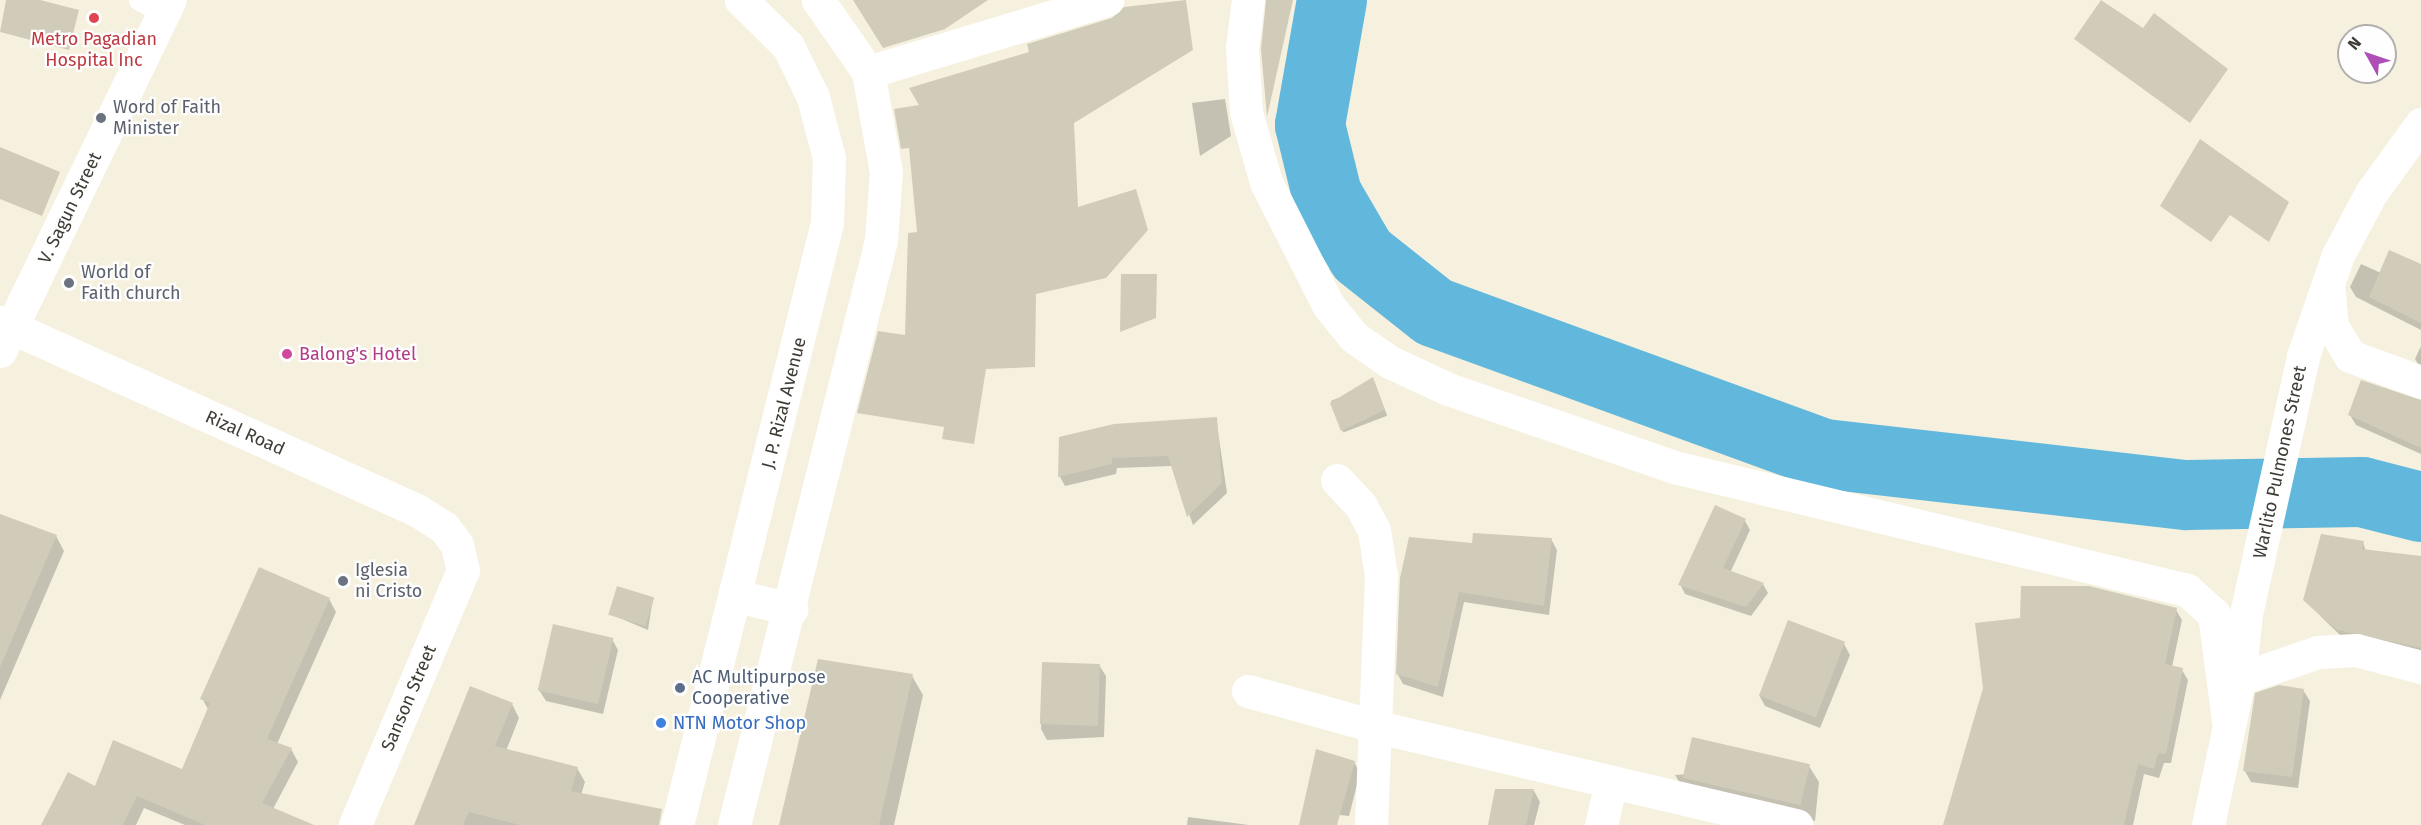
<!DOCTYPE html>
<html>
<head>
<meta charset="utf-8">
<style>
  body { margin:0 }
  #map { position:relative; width:2421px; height:825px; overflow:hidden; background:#f6f1df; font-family:"Fira Sans",sans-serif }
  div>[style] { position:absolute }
  .shadow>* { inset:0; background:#0003; transform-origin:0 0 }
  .river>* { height:70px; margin:-35px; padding:0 35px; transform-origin:35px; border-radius:35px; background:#62b8dc }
  .building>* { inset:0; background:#d1ccba; transform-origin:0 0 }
  .service>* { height:21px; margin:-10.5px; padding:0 10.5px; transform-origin:10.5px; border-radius:10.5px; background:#fff }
  .minor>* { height:33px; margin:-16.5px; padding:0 16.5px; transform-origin:16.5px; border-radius:16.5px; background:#fff }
  .tertiary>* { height:33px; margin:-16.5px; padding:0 16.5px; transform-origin:16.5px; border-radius:16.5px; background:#fff }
  .primary>* { height:33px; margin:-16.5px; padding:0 16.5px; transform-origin:16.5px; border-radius:16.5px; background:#fff }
  .dots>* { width:16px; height:16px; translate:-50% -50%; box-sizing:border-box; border:3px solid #fefefe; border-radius:50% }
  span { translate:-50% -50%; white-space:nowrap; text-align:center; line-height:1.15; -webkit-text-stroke:4.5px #fefefe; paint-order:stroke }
  .health-label { font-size:18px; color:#be3a42 }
  .worship-label { font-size:18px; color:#5b616d }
  .left { translate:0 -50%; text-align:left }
  .street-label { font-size:18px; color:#3e3c35 }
  .hotel-label { font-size:18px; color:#b23c85 }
  .service-label { font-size:18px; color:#4e5e75 }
  .shop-label { font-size:18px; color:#366cbe }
  .north { position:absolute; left:2337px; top:24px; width:60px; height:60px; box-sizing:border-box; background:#fefefe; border:2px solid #b1b0ae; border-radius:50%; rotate:310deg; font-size:16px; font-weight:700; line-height:24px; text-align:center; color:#3e3c35 }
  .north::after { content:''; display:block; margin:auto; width:21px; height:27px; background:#ae4fb8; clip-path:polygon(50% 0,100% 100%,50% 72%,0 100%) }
</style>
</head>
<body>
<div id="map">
  <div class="shadow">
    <i style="clip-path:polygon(1225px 99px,1231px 136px,1200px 156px,1192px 103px)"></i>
    <i style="clip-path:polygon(2361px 264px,2381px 273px,2421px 266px,2421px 330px,2356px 297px,2350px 287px)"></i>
    <i style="clip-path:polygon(2421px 346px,2421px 369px,2415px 359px)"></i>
    <i style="left:1375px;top:384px;width:34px;height:47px;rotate:69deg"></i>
    <i style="clip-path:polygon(2421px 400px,2421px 454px,2356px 425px,2350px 415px)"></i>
    <i style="clip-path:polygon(1216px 418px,1227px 493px,1193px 525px,1172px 466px,1117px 468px,1116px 474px,1065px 486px,1060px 477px,1060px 438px)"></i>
    <i style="clip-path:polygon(0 516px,56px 536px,64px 551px,0 700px)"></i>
    <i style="clip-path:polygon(1745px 521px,1750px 530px,1730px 573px,1763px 584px,1768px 593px,1751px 616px,1685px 594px,1680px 584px)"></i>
    <i style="clip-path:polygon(1551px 539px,1557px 550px,1549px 615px,1464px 602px,1443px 697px,1403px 684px,1397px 673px,1473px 545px)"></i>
    <i style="clip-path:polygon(2363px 542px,2366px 552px,2421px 560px,2421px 653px,2342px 637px,2304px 600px)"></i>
    <i style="clip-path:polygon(653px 598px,648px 630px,610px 614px)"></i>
    <i style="clip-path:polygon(329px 599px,336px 612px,277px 744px,291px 749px,298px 762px,273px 809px,309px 825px,185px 825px,144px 808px,136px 825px,43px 825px,95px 788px,183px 771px,208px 709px,202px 698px)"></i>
    <i style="clip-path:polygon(2176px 610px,2182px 620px,2172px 667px,2182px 670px,2188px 680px,2171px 763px,2164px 763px,2159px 778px,2144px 774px,2133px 825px,1944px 825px)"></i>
    <i style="clip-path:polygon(612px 639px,618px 650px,603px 714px,546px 701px,539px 690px)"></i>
    <i style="clip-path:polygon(1844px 644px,1850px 655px,1820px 728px,1765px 706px,1759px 695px)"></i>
    <i style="clip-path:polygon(1099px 665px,1106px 676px,1104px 737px,1047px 740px,1041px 729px,1044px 666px)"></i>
    <i style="clip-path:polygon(912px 676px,923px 695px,894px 825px,781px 825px)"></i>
    <i style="clip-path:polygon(2303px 690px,2310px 701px,2298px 788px,2251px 782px,2245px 771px)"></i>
    <i style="clip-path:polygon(512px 704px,519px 718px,506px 751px,577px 768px,585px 782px,581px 795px,642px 825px,416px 825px)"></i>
    <i style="clip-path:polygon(1354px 762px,1360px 773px,1349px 816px,1312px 812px)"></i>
    <i style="clip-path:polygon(1809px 766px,1819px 782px,1815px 821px,1684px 790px,1675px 775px)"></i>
    <i style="clip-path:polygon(1496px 791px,1534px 791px,1540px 802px,1534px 825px,1489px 825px)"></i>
    <i style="clip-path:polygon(1188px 817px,1249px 825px,1187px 825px)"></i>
  </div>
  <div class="river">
    <i style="left:1332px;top:0;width:127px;rotate:100deg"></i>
    <i style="left:1310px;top:125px;width:72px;rotate:76.3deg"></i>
    <i style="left:1327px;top:195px;width:69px;rotate:59.7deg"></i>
    <i style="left:1362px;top:255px;width:92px;rotate:38.4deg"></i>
    <i style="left:1434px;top:312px;width:416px;rotate:20deg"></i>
    <i style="left:1825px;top:454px;width:364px;rotate:6.5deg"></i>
    <i style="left:2187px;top:495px;width:175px;rotate:-1deg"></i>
    <i style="left:2362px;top:492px;width:61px;rotate:14.3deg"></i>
  </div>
  <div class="building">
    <i style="clip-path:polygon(6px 0,40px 0,79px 10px,69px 50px,0 32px)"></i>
    <i style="clip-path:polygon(853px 0,988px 0,945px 29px,883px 48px)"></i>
    <i style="clip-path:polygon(1186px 0,1193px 50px,1074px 123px,1078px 207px,1136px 189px,1148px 230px,1106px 278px,1036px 294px,1035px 367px,986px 369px,974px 444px,942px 439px,944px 427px,857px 413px,878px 331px,905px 335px,908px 233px,917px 232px,909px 148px,901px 149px,894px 109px,919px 105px,909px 88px,1029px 52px,1027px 44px,1112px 18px,1124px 7px)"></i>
    <i style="clip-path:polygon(1266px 0,1293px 0,1267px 117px,1261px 49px)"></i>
    <i style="clip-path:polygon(2101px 0,2143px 28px,2154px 13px,2228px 69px,2190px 123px,2074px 39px)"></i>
    <i style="clip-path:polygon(2200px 139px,2289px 202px,2269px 242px,2230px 215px,2211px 242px,2160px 206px)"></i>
    <i style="clip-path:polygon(0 147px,60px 172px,42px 216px,0 199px)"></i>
    <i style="clip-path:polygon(2389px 250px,2421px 264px,2421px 323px,2369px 297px)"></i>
    <i style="clip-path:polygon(1121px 274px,1157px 274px,1156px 318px,1120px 332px)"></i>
    <i style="clip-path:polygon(1373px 377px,1385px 410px,1341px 431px,1330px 403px)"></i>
    <i style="clip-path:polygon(2361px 380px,2421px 400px,2421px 448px,2348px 415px)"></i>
    <i style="clip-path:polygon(1217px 417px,1222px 483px,1187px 517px,1168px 456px,1112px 458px,1112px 464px,1058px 477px,1059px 437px,1114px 424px)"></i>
    <i style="clip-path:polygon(1715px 505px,1746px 519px,1723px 568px,1764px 583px,1746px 607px,1678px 585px)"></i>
    <i style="clip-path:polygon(0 514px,57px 535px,0 667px)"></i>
    <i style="clip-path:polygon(1473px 533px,1552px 538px,1544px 606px,1459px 592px,1438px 687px,1396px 674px,1400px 578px,1409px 537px,1472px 543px)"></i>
    <i style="clip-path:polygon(2321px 534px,2364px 541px,2362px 549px,2421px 556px,2421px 648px,2337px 630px,2303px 600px)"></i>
    <i style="clip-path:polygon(259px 567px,330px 598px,267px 739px,292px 748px,262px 803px,314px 825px,205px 825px,137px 796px,123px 825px,41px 825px,68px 772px,95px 786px,113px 740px,182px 769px,210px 703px,200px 699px)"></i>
    <i style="left:617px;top:586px;width:39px;height:30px;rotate:17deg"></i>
    <i style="clip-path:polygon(2021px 586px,2089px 586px,2177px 608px,2165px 664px,2183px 668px,2166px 754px,2158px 753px,2154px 769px,2138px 764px,2124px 825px,1943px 825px,1983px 688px,1975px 623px,2020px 618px)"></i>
    <i style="left:1788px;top:620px;width:61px;height:81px;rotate:21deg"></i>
    <i style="left:553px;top:624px;width:62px;height:68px;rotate:13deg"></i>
    <i style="clip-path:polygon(818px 659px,913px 674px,879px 825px,779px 825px)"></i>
    <i style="left:1100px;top:664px;width:62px;height:58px;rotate:92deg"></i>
    <i style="clip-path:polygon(2279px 685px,2304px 689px,2292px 777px,2243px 771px,2255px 693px)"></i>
    <i style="clip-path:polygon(470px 686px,513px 703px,495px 746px,578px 767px,571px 791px,662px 809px,659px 825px,520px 825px,469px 812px,463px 825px,414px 825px)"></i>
    <i style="left:1692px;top:737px;width:121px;height:42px;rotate:13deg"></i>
    <i style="clip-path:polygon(1316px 749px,1355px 761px,1337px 825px,1299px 825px)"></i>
    <i style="clip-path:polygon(1495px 789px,1534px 789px,1526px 825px,1488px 825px)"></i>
  </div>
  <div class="service">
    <i style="left:139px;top:0;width:28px;rotate:27deg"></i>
  </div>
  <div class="minor">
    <i style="left:1248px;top:0;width:48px;rotate:97.1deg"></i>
    <i style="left:1242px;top:48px;width:64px;rotate:86.4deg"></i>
    <i style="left:1246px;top:112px;width:73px;rotate:74.1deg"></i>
    <i style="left:1266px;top:182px;width:138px;rotate:63.2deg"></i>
    <i style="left:1328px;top:305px;width:41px;rotate:50.9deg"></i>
    <i style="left:1354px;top:337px;width:44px;rotate:34.8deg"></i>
    <i style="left:1390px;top:362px;width:64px;rotate:25deg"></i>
    <i style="left:1448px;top:389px;width:239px;rotate:19deg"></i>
    <i style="left:1674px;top:467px;width:528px;rotate:13.48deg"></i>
    <i style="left:2187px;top:590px;width:36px;rotate:42deg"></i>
    <i style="left:2214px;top:614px;width:108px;rotate:82.5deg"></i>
    <i style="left:868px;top:72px;width:250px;rotate:-16.8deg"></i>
    <i style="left:2328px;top:283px;width:43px;rotate:84.7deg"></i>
    <i style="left:2332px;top:326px;width:35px;rotate:59deg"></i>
    <i style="left:2350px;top:356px;width:76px;rotate:20.1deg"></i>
    <i style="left:0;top:322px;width:459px;rotate:24.3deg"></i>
    <i style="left:418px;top:511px;width:31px;rotate:32deg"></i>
    <i style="left:444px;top:527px;width:22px;rotate:54deg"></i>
    <i style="left:457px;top:545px;width:26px;rotate:77deg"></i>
    <i style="left:463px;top:570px;width:277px;rotate:113deg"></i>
    <i style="left:0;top:351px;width:390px;rotate:-64.2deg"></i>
    <i style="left:1337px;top:480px;width:35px;rotate:47deg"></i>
    <i style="left:1361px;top:506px;width:27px;rotate:62deg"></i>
    <i style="left:1374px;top:530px;width:47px;rotate:81.3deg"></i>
    <i style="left:1381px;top:576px;width:249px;rotate:92.3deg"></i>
    <i style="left:2239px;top:679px;width:83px;rotate:-18.9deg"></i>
    <i style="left:2318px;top:652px;width:38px;rotate:-3deg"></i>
    <i style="left:2356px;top:650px;width:67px;rotate:14.7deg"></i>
    <i style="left:1248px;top:691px;width:135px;rotate:15.5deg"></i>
    <i style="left:1378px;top:727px;width:430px;rotate:13.2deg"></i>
    <i style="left:1601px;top:825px;width:44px;rotate:-76.9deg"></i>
  </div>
  <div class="tertiary">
    <i style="left:2208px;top:825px;width:149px;rotate:-78deg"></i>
    <i style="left:2239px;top:679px;width:65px;rotate:-83.9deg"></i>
    <i style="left:2246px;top:614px;width:264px;rotate:-77.5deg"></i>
    <i style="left:2303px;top:356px;width:107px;rotate:-70.9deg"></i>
    <i style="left:2338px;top:255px;width:70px;rotate:-62deg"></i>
    <i style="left:2371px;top:193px;width:85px;rotate:-54.1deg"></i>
  </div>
  <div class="primary">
    <i style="left:737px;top:596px;width:56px;rotate:13.5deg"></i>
    <i style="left:677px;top:825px;width:620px;rotate:-76.01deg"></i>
    <i style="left:827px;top:223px;width:65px;rotate:-88.2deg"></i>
    <i style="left:829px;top:158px;width:63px;rotate:-104.7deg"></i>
    <i style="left:813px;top:97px;width:57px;rotate:-116.1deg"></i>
    <i style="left:788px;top:46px;width:66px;rotate:-135.6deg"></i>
    <i style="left:734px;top:825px;width:603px;rotate:-75.89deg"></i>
    <i style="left:881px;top:240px;width:68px;rotate:-85.8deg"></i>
    <i style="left:886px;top:172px;width:102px;rotate:-100.2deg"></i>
    <i style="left:868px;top:72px;width:88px;rotate:-124.8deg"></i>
  </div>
  <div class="dots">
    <i style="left:94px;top:18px;background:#e0444e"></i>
    <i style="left:101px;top:118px;background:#6b7280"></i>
    <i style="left:69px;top:283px;background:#6b7280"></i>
    <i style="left:287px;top:354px;background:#d1479c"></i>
    <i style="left:343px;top:581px;background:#6b7280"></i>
    <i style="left:680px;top:688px;background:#5c6f8a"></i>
    <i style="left:661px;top:723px;background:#3f7fe0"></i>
  </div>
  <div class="health-label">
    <span style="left:94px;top:50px">Metro Pagadian<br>Hospital Inc</span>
  </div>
  <div class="worship-label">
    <span class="left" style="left:113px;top:118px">Word of Faith<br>Minister</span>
    <span class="left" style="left:81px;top:283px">World of<br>Faith church</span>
    <span class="left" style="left:355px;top:581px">Iglesia<br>ni Cristo</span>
  </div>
  <div class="street-label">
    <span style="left:70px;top:208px;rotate:-64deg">V. Sagun Street</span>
    <span style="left:784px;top:403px;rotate:-76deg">J. P. Rizal Avenue</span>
    <span style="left:245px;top:433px;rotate:24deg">Rizal Road</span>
    <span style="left:2280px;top:462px;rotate:-78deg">Warlito Pulmones Street</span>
    <span style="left:409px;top:698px;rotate:-67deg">Sanson Street</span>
  </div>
  <div class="hotel-label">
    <span class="left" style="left:299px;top:354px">Balong's Hotel</span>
  </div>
  <div class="service-label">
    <span class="left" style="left:692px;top:688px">AC Multipurpose<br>Cooperative</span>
  </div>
  <div class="shop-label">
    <span class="left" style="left:673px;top:723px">NTN Motor Shop</span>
  </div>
  <div class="north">N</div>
</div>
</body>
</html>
